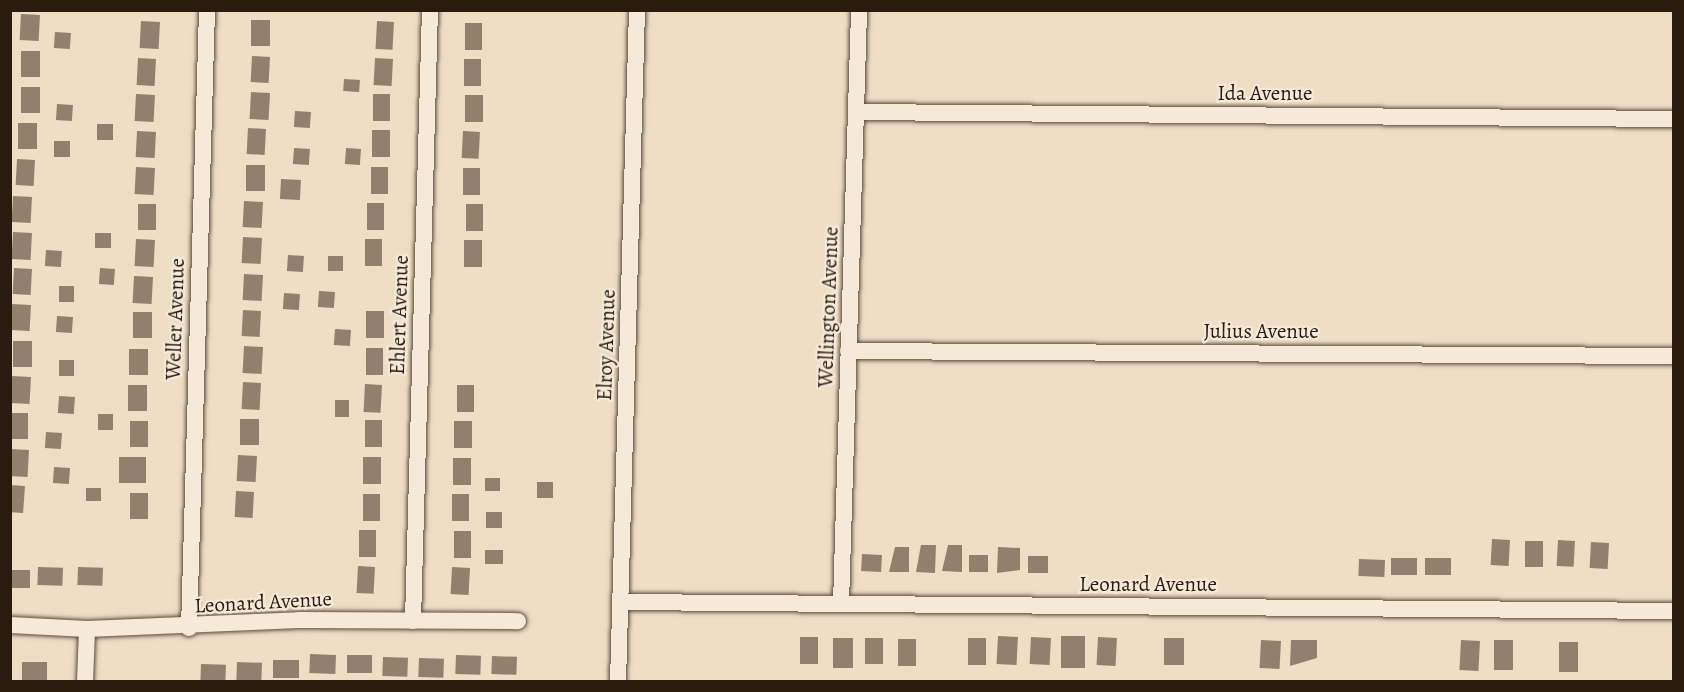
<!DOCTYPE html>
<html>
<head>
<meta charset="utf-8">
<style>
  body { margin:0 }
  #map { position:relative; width:1684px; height:692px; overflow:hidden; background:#efddc4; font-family:Alegreya,serif }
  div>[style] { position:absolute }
  .building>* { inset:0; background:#90806d; transform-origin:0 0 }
  .roads { filter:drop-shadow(0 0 2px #5a4c3c) drop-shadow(0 0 2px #5a4c3c) }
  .minor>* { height:16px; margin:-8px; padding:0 8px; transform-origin:8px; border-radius:8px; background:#f5e9d9 }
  span { translate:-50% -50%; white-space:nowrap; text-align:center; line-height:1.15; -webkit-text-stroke:4.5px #f5e9d9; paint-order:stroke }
  .street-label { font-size:21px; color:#291c0f }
  .frame { position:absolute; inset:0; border:12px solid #291c0f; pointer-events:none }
</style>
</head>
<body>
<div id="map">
  <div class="building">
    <i style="left:21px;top:14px;width:19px;height:26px;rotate:3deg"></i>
    <i style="left:251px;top:20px;width:19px;height:26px"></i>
    <i style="left:141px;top:21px;width:19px;height:27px;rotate:3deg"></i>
    <i style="left:377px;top:21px;width:17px;height:28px;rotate:3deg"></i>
    <i style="left:465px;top:23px;width:17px;height:27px"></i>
    <i style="left:55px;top:32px;width:16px;height:16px;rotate:4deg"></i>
    <i style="left:21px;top:51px;width:19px;height:26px"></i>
    <i style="left:252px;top:56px;width:18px;height:26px;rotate:3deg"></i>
    <i style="left:138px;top:58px;width:18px;height:27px;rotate:3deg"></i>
    <i style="left:375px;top:58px;width:18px;height:27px;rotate:3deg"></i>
    <i style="left:464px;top:59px;width:17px;height:27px"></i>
    <i style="left:344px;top:79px;width:16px;height:12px;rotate:4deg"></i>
    <i style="left:21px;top:87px;width:19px;height:26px"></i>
    <i style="left:251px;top:92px;width:19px;height:27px;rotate:3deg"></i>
    <i style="left:136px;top:94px;width:19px;height:27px;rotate:3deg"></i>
    <i style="left:373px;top:94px;width:17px;height:27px"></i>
    <i style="left:465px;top:95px;width:18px;height:27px"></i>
    <i style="left:57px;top:104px;width:16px;height:16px;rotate:4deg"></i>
    <i style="left:295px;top:111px;width:16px;height:16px;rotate:4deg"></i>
    <i style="left:18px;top:123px;width:19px;height:26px"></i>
    <i style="left:97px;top:124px;width:16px;height:16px"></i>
    <i style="left:248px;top:128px;width:18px;height:26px;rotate:3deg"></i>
    <i style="left:372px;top:130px;width:18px;height:27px"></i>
    <i style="left:137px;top:131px;width:19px;height:26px;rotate:3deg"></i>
    <i style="left:463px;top:131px;width:17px;height:27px;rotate:3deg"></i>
    <i style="left:54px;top:141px;width:16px;height:16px"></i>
    <i style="left:294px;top:148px;width:16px;height:16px;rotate:4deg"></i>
    <i style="left:346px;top:148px;width:15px;height:16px;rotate:4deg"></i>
    <i style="left:17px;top:159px;width:18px;height:26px;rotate:3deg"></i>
    <i style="left:246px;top:165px;width:19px;height:26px"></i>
    <i style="left:136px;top:167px;width:19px;height:27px;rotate:3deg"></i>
    <i style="left:371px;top:167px;width:17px;height:27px"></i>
    <i style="left:463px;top:168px;width:17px;height:27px"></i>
    <i style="left:281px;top:179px;width:20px;height:20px;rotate:3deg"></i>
    <i style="left:13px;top:196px;width:19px;height:26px;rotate:3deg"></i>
    <i style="left:244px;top:201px;width:19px;height:26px;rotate:3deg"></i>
    <i style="left:367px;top:203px;width:17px;height:27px"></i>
    <i style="left:138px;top:204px;width:18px;height:26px"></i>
    <i style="left:466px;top:204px;width:17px;height:27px"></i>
    <i style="left:13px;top:232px;width:19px;height:27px;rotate:3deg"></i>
    <i style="left:95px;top:233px;width:16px;height:15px"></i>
    <i style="left:243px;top:237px;width:19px;height:26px;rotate:3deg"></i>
    <i style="left:136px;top:239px;width:19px;height:27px;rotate:3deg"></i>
    <i style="left:365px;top:239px;width:17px;height:27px"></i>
    <i style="left:464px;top:240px;width:18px;height:27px"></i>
    <i style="left:46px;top:250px;width:16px;height:16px;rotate:4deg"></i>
    <i style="left:288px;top:255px;width:16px;height:16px;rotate:4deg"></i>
    <i style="left:328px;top:256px;width:15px;height:15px"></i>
    <i style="left:14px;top:268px;width:18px;height:26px;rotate:3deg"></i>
    <i style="left:100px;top:268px;width:15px;height:16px;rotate:4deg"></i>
    <i style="left:244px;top:274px;width:19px;height:26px;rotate:3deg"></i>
    <i style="left:134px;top:276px;width:19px;height:27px;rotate:3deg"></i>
    <i style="left:59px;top:286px;width:15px;height:16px"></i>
    <i style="left:319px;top:291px;width:16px;height:16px;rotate:4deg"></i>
    <i style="left:284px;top:293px;width:16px;height:16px;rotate:4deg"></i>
    <i style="left:12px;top:304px;width:19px;height:26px;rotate:3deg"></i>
    <i style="left:243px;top:310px;width:18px;height:26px;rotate:3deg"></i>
    <i style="left:366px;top:311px;width:18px;height:27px"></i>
    <i style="left:133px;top:312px;width:19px;height:26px"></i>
    <i style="left:57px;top:316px;width:16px;height:16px;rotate:4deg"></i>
    <i style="left:335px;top:329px;width:16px;height:16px;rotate:4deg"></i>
    <i style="left:13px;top:341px;width:19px;height:26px"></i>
    <i style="left:244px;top:346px;width:19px;height:27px;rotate:3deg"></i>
    <i style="left:366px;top:348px;width:17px;height:27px"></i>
    <i style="left:129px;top:349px;width:19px;height:26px"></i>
    <i style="left:59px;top:360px;width:15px;height:16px"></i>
    <i style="left:12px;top:376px;width:19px;height:27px;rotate:3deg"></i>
    <i style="left:243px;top:382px;width:18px;height:27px;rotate:3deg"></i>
    <i style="left:365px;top:384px;width:17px;height:28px;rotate:3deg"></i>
    <i style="left:128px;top:385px;width:19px;height:26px"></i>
    <i style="left:457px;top:385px;width:17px;height:27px"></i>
    <i style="left:59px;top:396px;width:16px;height:17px;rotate:4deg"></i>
    <i style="left:335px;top:400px;width:14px;height:17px"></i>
    <i style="left:10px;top:413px;width:18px;height:26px"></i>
    <i style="left:98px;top:414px;width:15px;height:16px"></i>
    <i style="left:240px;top:419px;width:19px;height:26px"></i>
    <i style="left:365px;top:420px;width:17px;height:27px"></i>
    <i style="left:130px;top:421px;width:18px;height:26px"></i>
    <i style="left:454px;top:421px;width:18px;height:27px"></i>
    <i style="left:46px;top:432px;width:16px;height:16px;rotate:4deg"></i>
    <i style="left:10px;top:449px;width:19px;height:27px;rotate:3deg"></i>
    <i style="left:238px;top:455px;width:19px;height:26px;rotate:3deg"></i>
    <i style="left:119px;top:457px;width:27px;height:26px"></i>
    <i style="left:363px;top:457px;width:18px;height:27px"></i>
    <i style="left:453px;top:458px;width:18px;height:27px"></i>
    <i style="left:54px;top:467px;width:16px;height:16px;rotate:4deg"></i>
    <i style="left:485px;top:478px;width:15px;height:13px"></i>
    <i style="left:537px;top:482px;width:16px;height:16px"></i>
    <i style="left:10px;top:485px;width:15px;height:27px;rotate:4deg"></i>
    <i style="left:86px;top:488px;width:15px;height:13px"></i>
    <i style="left:236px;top:491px;width:18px;height:26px;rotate:3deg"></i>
    <i style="left:130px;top:493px;width:18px;height:26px"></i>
    <i style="left:363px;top:494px;width:17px;height:27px"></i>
    <i style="left:452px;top:494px;width:17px;height:27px"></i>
    <i style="left:486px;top:512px;width:16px;height:16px"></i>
    <i style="left:359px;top:530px;width:17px;height:27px"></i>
    <i style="left:454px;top:531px;width:17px;height:27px"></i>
    <i style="left:1492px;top:539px;width:18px;height:26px;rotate:3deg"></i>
    <i style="left:1558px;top:540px;width:17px;height:26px;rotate:3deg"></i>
    <i style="left:1525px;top:541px;width:18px;height:26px"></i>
    <i style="left:1591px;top:542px;width:18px;height:26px;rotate:3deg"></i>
    <i style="clip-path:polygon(921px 545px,936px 545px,935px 573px,916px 572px)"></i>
    <i style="clip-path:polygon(948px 545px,962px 545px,962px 572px,942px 571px)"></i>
    <i style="clip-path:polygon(895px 547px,909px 547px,909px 572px,889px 572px)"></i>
    <i style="clip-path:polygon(998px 547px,1020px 548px,1020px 570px,997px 573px)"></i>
    <i style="left:485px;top:550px;width:18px;height:14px"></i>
    <i style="left:862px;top:554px;width:20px;height:17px;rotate:3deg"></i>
    <i style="left:969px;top:555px;width:19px;height:17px"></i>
    <i style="left:1028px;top:556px;width:20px;height:17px"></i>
    <i style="left:1391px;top:558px;width:26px;height:17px"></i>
    <i style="left:1425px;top:558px;width:26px;height:17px"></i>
    <i style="left:1359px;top:559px;width:26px;height:17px;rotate:2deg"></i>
    <i style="left:358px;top:566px;width:17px;height:27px;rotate:3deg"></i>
    <i style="left:38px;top:567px;width:25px;height:18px;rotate:2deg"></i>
    <i style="left:78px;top:567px;width:25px;height:18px;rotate:2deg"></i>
    <i style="left:452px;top:567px;width:18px;height:27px;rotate:3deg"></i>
    <i style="left:10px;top:570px;width:20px;height:18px"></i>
    <i style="left:998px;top:636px;width:20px;height:28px;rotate:3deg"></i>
    <i style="left:1061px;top:636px;width:24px;height:32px"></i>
    <i style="left:800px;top:637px;width:18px;height:27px"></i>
    <i style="left:1031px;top:637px;width:20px;height:27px;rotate:3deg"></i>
    <i style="left:1098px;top:637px;width:19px;height:28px;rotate:3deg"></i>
    <i style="left:833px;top:638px;width:20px;height:30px"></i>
    <i style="left:865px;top:638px;width:18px;height:26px"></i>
    <i style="left:968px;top:638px;width:18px;height:27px"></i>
    <i style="left:1164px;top:638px;width:20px;height:27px"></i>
    <i style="left:898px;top:639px;width:18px;height:27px"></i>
    <i style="left:1261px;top:640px;width:20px;height:28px;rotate:3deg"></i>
    <i style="clip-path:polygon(1291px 640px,1317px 640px,1317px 658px,1290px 666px)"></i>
    <i style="left:1461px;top:640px;width:19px;height:30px;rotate:3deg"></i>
    <i style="left:1494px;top:640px;width:19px;height:30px"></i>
    <i style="left:1559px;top:642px;width:19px;height:30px"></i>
    <i style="left:310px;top:654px;width:26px;height:19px;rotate:2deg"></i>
    <i style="left:347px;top:655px;width:25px;height:18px"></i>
    <i style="left:456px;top:655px;width:25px;height:19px;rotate:2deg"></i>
    <i style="left:492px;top:656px;width:25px;height:18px;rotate:2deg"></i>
    <i style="left:383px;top:657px;width:25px;height:19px;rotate:2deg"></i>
    <i style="left:419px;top:658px;width:25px;height:19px;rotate:2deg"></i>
    <i style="left:273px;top:660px;width:26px;height:18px"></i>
    <i style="left:22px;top:662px;width:25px;height:18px"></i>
    <i style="left:237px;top:662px;width:25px;height:18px;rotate:2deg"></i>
    <i style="left:201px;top:664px;width:25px;height:18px;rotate:2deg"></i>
  </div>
  <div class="roads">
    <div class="minor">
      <i style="left:856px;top:112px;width:818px;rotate:0.49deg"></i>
      <i style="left:848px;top:351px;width:826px;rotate:0.35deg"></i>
      <i style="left:622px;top:602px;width:1052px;rotate:0.49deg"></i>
      <i style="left:841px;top:604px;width:594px;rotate:-88.26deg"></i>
      <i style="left:413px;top:621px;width:611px;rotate:-88.41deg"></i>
      <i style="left:10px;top:625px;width:77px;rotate:3deg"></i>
      <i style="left:87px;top:629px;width:212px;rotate:-2.4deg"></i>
      <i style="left:299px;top:620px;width:219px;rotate:0.3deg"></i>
      <i style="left:189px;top:628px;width:618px;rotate:-88.33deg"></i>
      <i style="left:85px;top:682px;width:53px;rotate:-87.8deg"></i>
      <i style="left:618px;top:682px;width:672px;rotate:-88.38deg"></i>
    </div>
  </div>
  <div class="street-label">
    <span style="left:1265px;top:93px">Ida Avenue</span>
    <span style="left:828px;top:307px;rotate:-88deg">Wellington Avenue</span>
    <span style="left:399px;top:315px;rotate:-88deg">Ehlert Avenue</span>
    <span style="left:175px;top:319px;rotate:-88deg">Weller Avenue</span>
    <span style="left:1261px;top:331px">Julius Avenue</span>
    <span style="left:606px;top:345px;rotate:-88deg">Elroy Avenue</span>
    <span style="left:1148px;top:584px">Leonard Avenue</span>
    <span style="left:263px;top:602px;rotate:-3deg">Leonard Avenue</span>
  </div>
  <div class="frame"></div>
</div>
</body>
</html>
